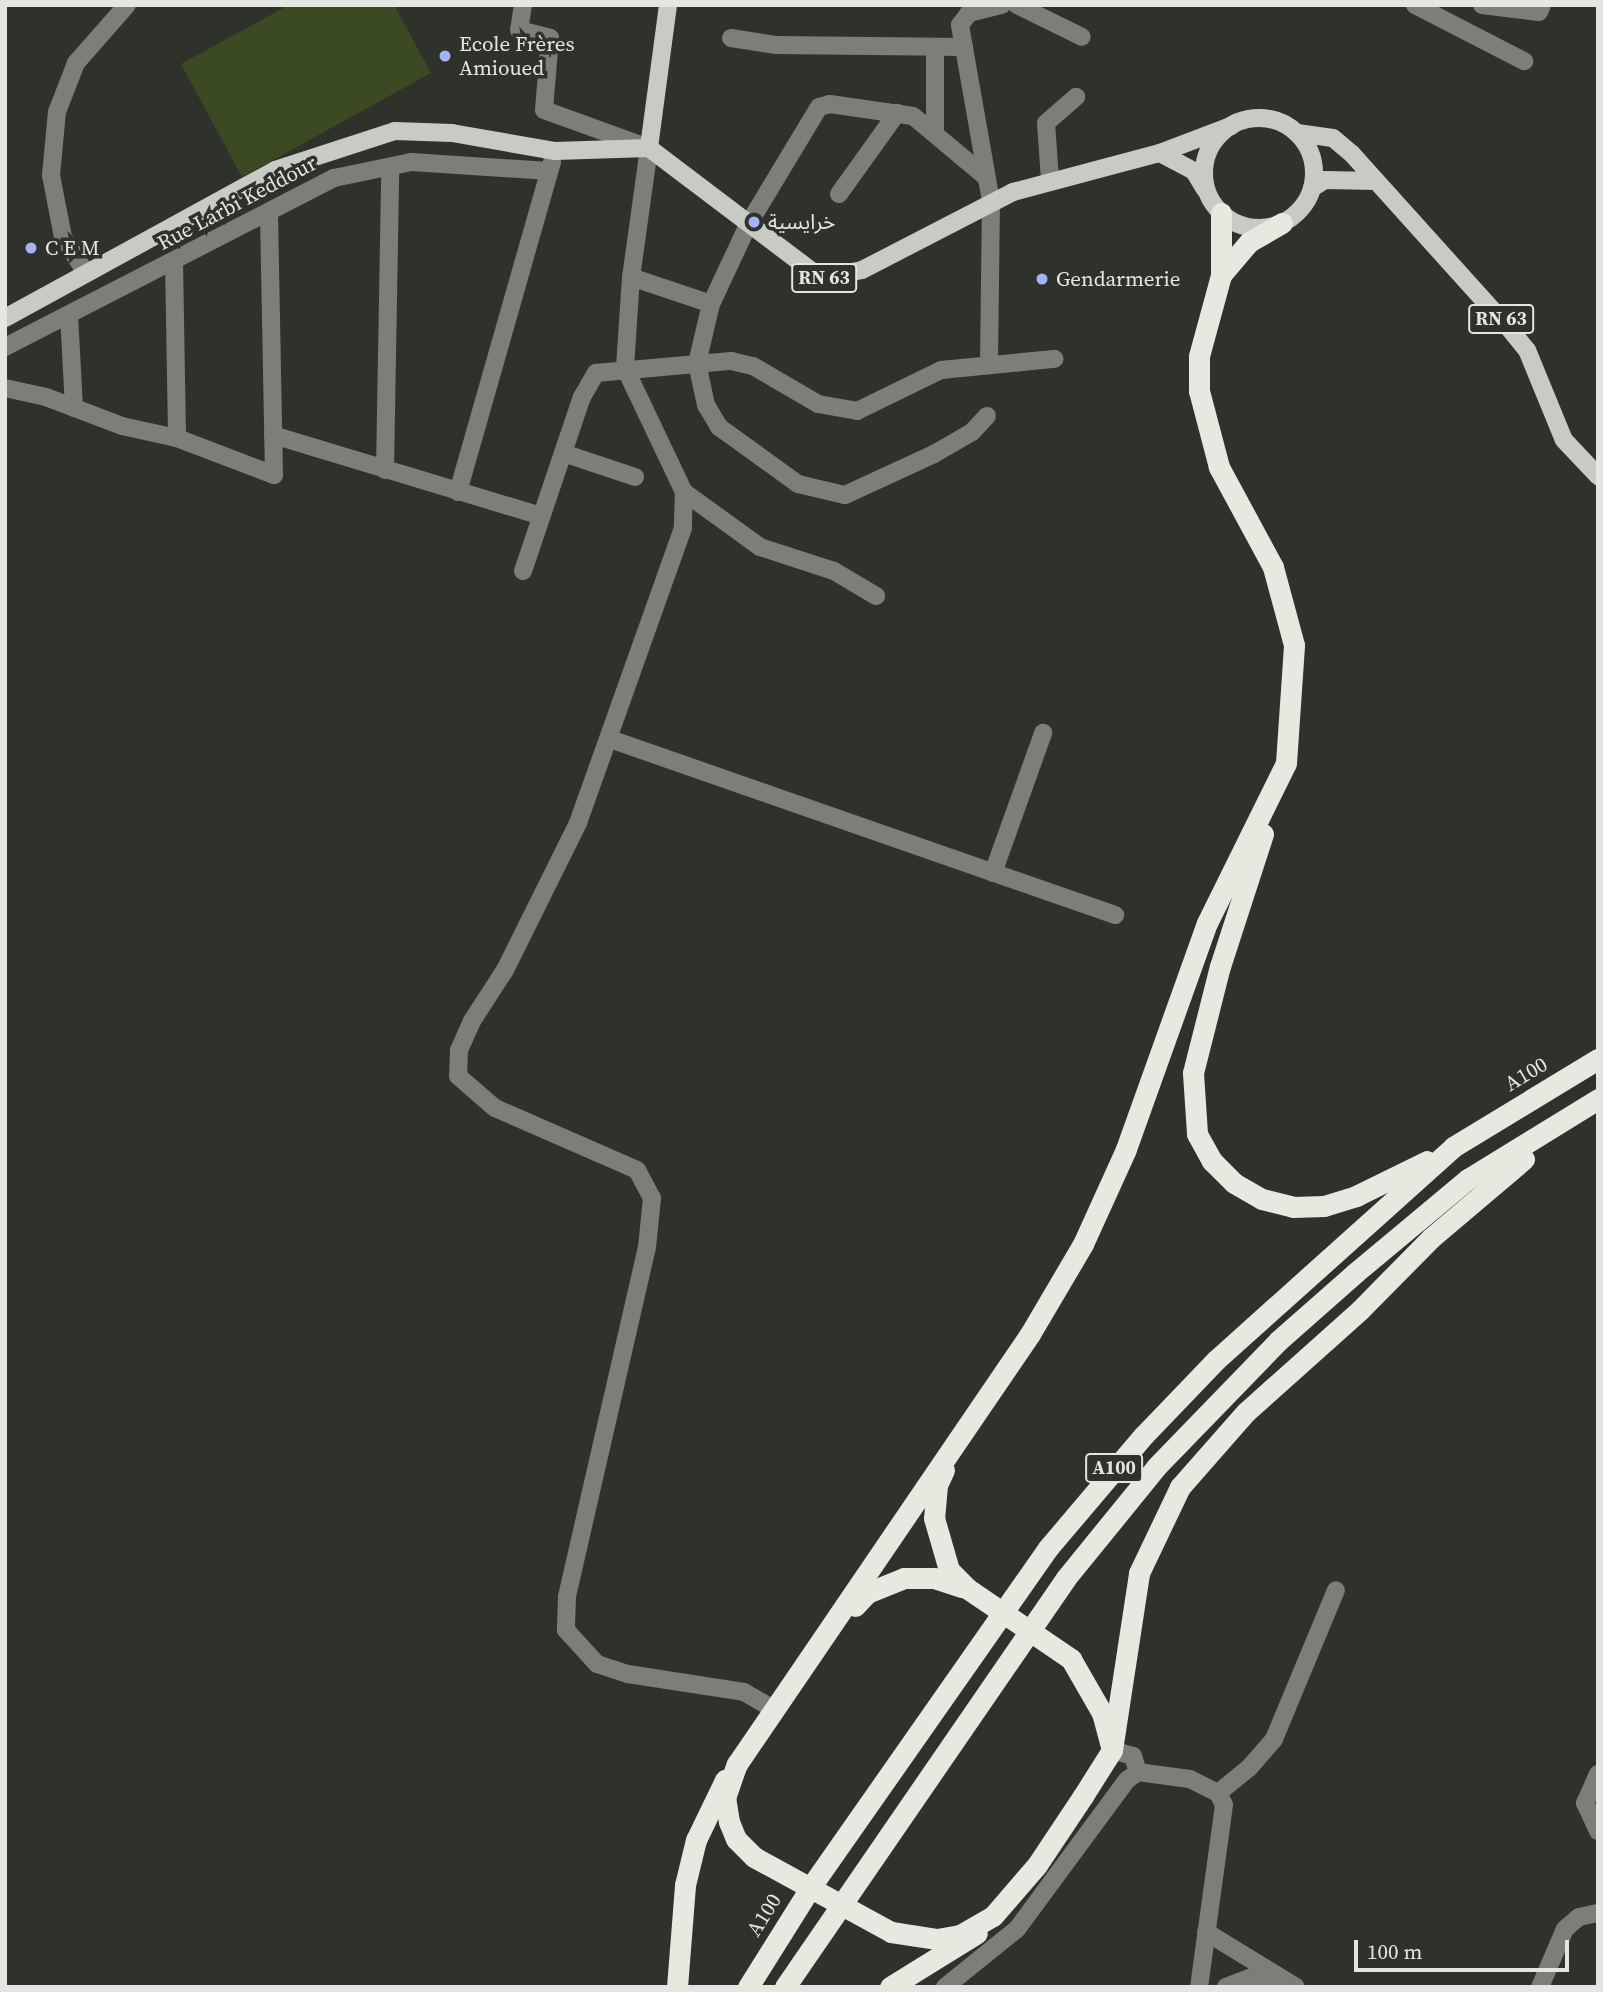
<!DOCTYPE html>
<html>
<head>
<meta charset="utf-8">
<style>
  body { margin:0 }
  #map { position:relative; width:1603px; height:1992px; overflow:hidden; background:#2f322b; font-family:"Source Serif 4","Noto Sans Arabic",serif }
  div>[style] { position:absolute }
  .green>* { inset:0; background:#3c4a23 }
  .minor>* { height:18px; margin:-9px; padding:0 9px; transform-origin:9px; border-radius:9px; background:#7c7e7a }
  .major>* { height:18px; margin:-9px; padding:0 9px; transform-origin:9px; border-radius:9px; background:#c7cbc3 }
  .major>.ring { margin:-9px; padding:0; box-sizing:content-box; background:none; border:18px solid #c7cbc3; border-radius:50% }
  .highway>* { height:21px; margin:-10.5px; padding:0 10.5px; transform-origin:10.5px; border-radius:10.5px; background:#e5e9e0 }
  .highway-bridge>* { height:21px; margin:-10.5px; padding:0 10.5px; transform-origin:10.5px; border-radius:10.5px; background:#e5e9e0 }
  .dots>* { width:19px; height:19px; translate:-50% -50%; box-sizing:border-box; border:4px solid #2f322b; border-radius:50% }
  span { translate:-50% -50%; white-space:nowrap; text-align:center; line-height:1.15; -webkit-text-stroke:7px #2f322b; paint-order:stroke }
  .shield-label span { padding:2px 5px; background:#2f322b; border:2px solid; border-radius:5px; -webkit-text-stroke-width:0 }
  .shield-label { font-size:19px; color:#e4e6e1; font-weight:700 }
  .poi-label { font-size:21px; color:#e4e6e1 }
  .left { translate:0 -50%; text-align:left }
  .street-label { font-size:21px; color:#e4e6e1 }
  .frame { position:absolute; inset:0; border:7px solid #e4e6e1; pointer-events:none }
  .scale { position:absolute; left:1354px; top:1940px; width:215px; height:32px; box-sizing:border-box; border:4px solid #e4e6e1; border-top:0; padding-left:9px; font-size:21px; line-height:24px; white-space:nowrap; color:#e4e6e1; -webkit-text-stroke:5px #2f322b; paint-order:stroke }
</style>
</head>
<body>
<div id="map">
  <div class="green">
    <i style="clip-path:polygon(289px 5px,394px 5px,431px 73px,242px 177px,181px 64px)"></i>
  </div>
  <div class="minor">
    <i style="left:523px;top:5px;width:25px;rotate:99deg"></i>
    <i style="left:519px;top:30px;width:32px;rotate:14deg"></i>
    <i style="left:550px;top:38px;width:72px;rotate:94.8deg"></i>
    <i style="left:544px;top:110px;width:112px;rotate:19.9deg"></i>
    <i style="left:649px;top:148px;width:130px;rotate:97.9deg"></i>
    <i style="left:631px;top:277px;width:91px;rotate:93.8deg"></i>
    <i style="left:625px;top:368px;width:137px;rotate:64.6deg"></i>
    <i style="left:684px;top:492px;width:36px;rotate:92deg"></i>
    <i style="left:683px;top:528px;width:313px;rotate:109.6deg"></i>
    <i style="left:578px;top:823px;width:164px;rotate:116.4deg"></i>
    <i style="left:505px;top:970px;width:61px;rotate:122.9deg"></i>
    <i style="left:472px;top:1021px;width:32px;rotate:114deg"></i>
    <i style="left:459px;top:1050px;width:26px;rotate:92deg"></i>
    <i style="left:458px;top:1076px;width:49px;rotate:40.9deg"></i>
    <i style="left:495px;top:1108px;width:155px;rotate:23.6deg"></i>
    <i style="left:637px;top:1170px;width:32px;rotate:62deg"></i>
    <i style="left:652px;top:1198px;width:49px;rotate:95.8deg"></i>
    <i style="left:647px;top:1247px;width:359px;rotate:102.9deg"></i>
    <i style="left:567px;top:1597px;width:33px;rotate:92deg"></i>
    <i style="left:566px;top:1630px;width:46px;rotate:47.6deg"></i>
    <i style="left:597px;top:1664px;width:33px;rotate:18deg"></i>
    <i style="left:628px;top:1674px;width:117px;rotate:8.8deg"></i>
    <i style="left:744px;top:1692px;width:34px;rotate:30deg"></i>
    <i style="left:1017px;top:5px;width:72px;rotate:26.2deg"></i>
    <i style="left:1415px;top:5px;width:123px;rotate:27.2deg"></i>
    <i style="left:1482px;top:5px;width:57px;rotate:7deg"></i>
    <i style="left:1539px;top:12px;width:8px;rotate:-67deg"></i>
    <i style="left:731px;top:38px;width:46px;rotate:8.8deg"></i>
    <i style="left:776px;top:45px;width:188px;rotate:0.6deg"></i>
    <i style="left:935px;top:132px;width:85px;rotate:-90deg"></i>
    <i style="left:986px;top:177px;width:95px;rotate:-140.1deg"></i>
    <i style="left:913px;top:116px;width:84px;rotate:-171.8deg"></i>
    <i style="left:830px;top:104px;width:11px;rotate:165deg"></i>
    <i style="left:819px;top:107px;width:135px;rotate:121.1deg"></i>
    <i style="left:749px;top:223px;width:89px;rotate:115.1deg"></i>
    <i style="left:711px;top:304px;width:61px;rotate:103.3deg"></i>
    <i style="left:697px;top:363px;width:43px;rotate:77.9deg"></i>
    <i style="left:706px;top:405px;width:26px;rotate:59deg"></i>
    <i style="left:719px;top:427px;width:97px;rotate:35.8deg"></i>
    <i style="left:798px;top:484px;width:48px;rotate:13.2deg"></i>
    <i style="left:845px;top:495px;width:98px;rotate:-24.7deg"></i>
    <i style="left:934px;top:454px;width:44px;rotate:-30.1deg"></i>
    <i style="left:972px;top:432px;width:22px;rotate:-47deg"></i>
    <i style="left:1050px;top:180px;width:57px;rotate:-94deg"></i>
    <i style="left:1046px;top:123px;width:40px;rotate:-41deg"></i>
    <i style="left:839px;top:194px;width:100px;rotate:-54.4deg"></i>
    <i style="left:174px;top:262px;width:176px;rotate:89deg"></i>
    <i style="left:86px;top:273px;width:43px;rotate:-122.6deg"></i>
    <i style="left:63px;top:237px;width:63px;rotate:-101deg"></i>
    <i style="left:51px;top:175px;width:63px;rotate:-84.6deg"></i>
    <i style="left:57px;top:112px;width:53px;rotate:-68.8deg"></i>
    <i style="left:76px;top:63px;width:77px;rotate:-48.7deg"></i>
    <i style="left:631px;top:277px;width:84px;rotate:18.6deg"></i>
    <i style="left:69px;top:315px;width:93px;rotate:86.9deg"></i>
    <i style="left:5px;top:347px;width:370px;rotate:-27.2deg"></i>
    <i style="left:334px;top:178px;width:79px;rotate:-11.7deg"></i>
    <i style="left:411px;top:162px;width:138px;rotate:3.7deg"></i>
    <i style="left:989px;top:363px;width:162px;rotate:-89.3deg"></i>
    <i style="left:991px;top:201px;width:179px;rotate:-100deg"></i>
    <i style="left:960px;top:25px;width:15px;rotate:-53deg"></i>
    <i style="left:969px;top:13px;width:34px;rotate:-14deg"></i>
    <i style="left:5px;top:388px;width:42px;rotate:12.4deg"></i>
    <i style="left:46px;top:397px;width:81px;rotate:20.9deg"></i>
    <i style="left:122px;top:426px;width:56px;rotate:12.3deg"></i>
    <i style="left:177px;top:438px;width:104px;rotate:20.9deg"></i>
    <i style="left:274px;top:475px;width:260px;rotate:-91.1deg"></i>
    <i style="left:273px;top:435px;width:280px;rotate:16.8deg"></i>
    <i style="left:563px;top:453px;width:76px;rotate:18.4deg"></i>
    <i style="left:385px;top:470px;width:301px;rotate:-89deg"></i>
    <i style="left:458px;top:492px;width:343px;rotate:-74.1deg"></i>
    <i style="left:684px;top:492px;width:94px;rotate:35.9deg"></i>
    <i style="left:760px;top:547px;width:78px;rotate:18deg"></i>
    <i style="left:834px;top:571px;width:49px;rotate:30.8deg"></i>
    <i style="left:523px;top:571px;width:184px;rotate:-71.3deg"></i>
    <i style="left:582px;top:397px;width:28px;rotate:-60deg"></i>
    <i style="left:596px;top:373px;width:136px;rotate:-5.1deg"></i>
    <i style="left:731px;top:361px;width:23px;rotate:13deg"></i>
    <i style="left:753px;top:366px;width:75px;rotate:30.3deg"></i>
    <i style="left:818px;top:404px;width:40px;rotate:10deg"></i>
    <i style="left:857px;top:411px;width:93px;rotate:-26deg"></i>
    <i style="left:941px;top:370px;width:114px;rotate:-5.6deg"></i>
    <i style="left:610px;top:739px;width:535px;rotate:19.21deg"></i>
    <i style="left:993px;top:873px;width:149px;rotate:-70.3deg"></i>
    <i style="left:1112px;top:1750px;width:22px;rotate:16deg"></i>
    <i style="left:1133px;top:1756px;width:17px;rotate:73deg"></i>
    <i style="left:1598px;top:1774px;width:32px;rotate:114deg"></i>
    <i style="left:1585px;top:1803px;width:31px;rotate:65deg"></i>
    <i style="left:1218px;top:1793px;width:40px;rotate:-39deg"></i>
    <i style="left:1249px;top:1768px;width:38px;rotate:-49deg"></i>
    <i style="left:1274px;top:1739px;width:161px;rotate:-67.4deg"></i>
    <i style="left:1206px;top:1932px;width:105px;rotate:31.4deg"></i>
    <i style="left:945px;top:1987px;width:92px;rotate:-38.9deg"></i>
    <i style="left:1017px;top:1929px;width:185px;rotate:-53.6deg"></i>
    <i style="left:1127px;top:1780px;width:14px;rotate:-36deg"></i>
    <i style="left:1138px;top:1772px;width:52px;rotate:7.7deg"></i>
    <i style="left:1190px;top:1779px;width:31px;rotate:27deg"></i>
    <i style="left:1218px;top:1793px;width:13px;rotate:63deg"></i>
    <i style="left:1224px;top:1805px;width:184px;rotate:97.8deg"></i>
    <i style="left:1226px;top:1987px;width:28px;rotate:-21deg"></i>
    <i style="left:1252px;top:1977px;width:29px;rotate:12deg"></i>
    <i style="left:1540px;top:1987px;width:63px;rotate:-66.7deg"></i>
    <i style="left:1565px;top:1929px;width:18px;rotate:-41deg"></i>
    <i style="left:1579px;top:1917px;width:19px;rotate:-12deg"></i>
  </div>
  <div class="major">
    <i style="left:668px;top:5px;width:144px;rotate:97.6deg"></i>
    <i style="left:649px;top:148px;width:216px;rotate:37.1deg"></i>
    <i style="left:821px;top:278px;width:42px;rotate:-11deg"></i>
    <i style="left:862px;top:270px;width:170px;rotate:-27.3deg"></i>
    <i style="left:1013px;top:192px;width:152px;rotate:-14.9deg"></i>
    <i style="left:1160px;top:153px;width:76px;rotate:-20.8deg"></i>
    <i class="ring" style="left:1204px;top:118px;width:92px;height:92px"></i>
    <i style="left:1297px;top:133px;width:36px;rotate:8deg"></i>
    <i style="left:1333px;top:138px;width:25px;rotate:40deg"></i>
    <i style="left:1352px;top:154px;width:241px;rotate:48deg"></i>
    <i style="left:1513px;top:333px;width:22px;rotate:51deg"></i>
    <i style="left:1527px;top:350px;width:97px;rotate:67.7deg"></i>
    <i style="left:1564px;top:440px;width:50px;rotate:46.6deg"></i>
    <i style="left:1160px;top:153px;width:38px;rotate:28deg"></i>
    <i style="left:1194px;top:171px;width:21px;rotate:59deg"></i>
    <i style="left:1312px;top:188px;width:15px;rotate:-32deg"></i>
    <i style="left:1325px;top:180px;width:51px;rotate:1.1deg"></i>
    <i style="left:5px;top:318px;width:308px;rotate:-28.7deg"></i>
    <i style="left:275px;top:170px;width:126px;rotate:-18deg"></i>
    <i style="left:395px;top:131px;width:57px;rotate:2deg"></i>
    <i style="left:452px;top:133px;width:105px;rotate:9.9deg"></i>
    <i style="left:555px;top:151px;width:94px;rotate:-1.8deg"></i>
  </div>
  <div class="highway">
    <i style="left:1221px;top:213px;width:62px;rotate:90deg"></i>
    <i style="left:1263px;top:834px;width:139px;rotate:108deg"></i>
    <i style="left:1220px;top:966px;width:110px;rotate:104.2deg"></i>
    <i style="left:1193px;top:1073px;width:61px;rotate:86.2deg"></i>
    <i style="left:1197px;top:1134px;width:31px;rotate:61deg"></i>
    <i style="left:1212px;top:1161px;width:31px;rotate:45deg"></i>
    <i style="left:1234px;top:1183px;width:32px;rotate:30deg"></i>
    <i style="left:1262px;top:1199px;width:32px;rotate:14deg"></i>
    <i style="left:1293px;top:1207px;width:31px;rotate:-2deg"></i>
    <i style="left:1324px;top:1206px;width:34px;rotate:-17deg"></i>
    <i style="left:1356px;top:1196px;width:79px;rotate:-26.2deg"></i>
    <i style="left:944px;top:1470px;width:17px;rotate:115deg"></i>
    <i style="left:937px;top:1485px;width:33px;rotate:95deg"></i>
    <i style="left:934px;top:1518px;width:54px;rotate:73.9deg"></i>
    <i style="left:949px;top:1570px;width:27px;rotate:45deg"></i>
    <i style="left:855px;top:1606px;width:18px;rotate:-47deg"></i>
    <i style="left:867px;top:1593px;width:40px;rotate:-22deg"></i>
    <i style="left:904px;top:1578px;width:30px"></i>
    <i style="left:934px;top:1578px;width:29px;rotate:18deg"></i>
    <i style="left:1112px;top:1750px;width:179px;rotate:-81.3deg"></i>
    <i style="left:1139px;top:1573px;width:95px;rotate:-64.5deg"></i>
    <i style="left:1180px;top:1487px;width:100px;rotate:-48.7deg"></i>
    <i style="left:1246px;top:1412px;width:153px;rotate:-41.8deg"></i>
    <i style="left:1360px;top:1310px;width:101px;rotate:-45.4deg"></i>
    <i style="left:1431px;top:1238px;width:122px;rotate:-40.3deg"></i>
    <i style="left:754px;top:1857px;width:25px;rotate:-135deg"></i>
    <i style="left:736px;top:1839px;width:18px;rotate:-112deg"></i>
    <i style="left:729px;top:1822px;width:24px;rotate:-99deg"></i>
    <i style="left:725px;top:1798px;width:36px;rotate:-71deg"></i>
    <i style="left:737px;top:1764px;width:520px;rotate:-55.73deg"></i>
    <i style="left:1030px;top:1334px;width:104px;rotate:-59.5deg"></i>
    <i style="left:1083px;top:1244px;width:104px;rotate:-65.6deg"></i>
    <i style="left:1126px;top:1149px;width:240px;rotate:-70.3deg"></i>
    <i style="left:1207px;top:923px;width:178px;rotate:-63.7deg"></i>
    <i style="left:1286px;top:763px;width:118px;rotate:-86.1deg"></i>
    <i style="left:1294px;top:645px;width:81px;rotate:-105.1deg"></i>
    <i style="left:1273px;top:567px;width:114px;rotate:-118.4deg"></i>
    <i style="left:1219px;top:467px;width:79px;rotate:-104.7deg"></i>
    <i style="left:1199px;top:391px;width:35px;rotate:-90deg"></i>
    <i style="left:1199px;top:356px;width:84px;rotate:-74.8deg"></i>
    <i style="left:1221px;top:275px;width:43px;rotate:-49.7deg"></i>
    <i style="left:1249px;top:242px;width:38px;rotate:-30deg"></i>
    <i style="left:891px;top:1932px;width:47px;rotate:8.7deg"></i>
    <i style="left:937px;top:1939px;width:23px;rotate:-10deg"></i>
    <i style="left:960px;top:1935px;width:38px;rotate:-30deg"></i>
    <i style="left:993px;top:1916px;width:67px;rotate:-49.2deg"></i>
    <i style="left:1037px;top:1865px;width:83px;rotate:-56.3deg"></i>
    <i style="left:1083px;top:1796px;width:54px;rotate:-57.8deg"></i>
    <i style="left:1112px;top:1750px;width:38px;rotate:-105deg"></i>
    <i style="left:1102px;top:1713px;width:62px;rotate:-119.9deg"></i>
    <i style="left:677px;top:1987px;width:102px;rotate:-85.5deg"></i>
    <i style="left:685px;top:1885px;width:46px;rotate:-76.3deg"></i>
    <i style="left:696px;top:1840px;width:67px;rotate:-64.2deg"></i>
    <i style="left:748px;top:1987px;width:117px;rotate:-57.9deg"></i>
    <i style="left:810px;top:1888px;width:415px;rotate:-55deg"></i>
    <i style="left:1048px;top:1548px;width:148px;rotate:-49.7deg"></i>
    <i style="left:1144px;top:1435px;width:104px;rotate:-46.2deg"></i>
    <i style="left:1216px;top:1360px;width:319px;rotate:-41.9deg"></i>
    <i style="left:1453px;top:1147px;width:170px;rotate:-31.3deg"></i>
    <i style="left:785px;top:1987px;width:496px;rotate:-55.5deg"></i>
    <i style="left:1066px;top:1578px;width:144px;rotate:-50.9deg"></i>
    <i style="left:1157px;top:1466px;width:174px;rotate:-45.9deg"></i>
    <i style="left:1278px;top:1341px;width:103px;rotate:-41.4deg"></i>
    <i style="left:1355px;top:1273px;width:147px;rotate:-39.8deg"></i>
    <i style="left:1468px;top:1179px;width:153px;rotate:-31.6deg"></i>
    <i style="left:890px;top:1987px;width:102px;rotate:-31.8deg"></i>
  </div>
  <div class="highway-bridge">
    <i style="left:968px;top:1589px;width:125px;rotate:34.2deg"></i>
    <i style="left:754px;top:1857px;width:156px;rotate:28.7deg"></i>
  </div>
  <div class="dots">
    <i style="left:445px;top:56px;background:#a4b2fc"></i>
    <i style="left:754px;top:222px;background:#a4b2fc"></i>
    <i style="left:31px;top:248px;background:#a4b2fc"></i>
    <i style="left:1042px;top:279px;background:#a4b2fc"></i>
  </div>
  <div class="shield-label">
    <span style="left:824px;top:278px">RN 63</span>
    <span style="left:1501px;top:319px">RN 63</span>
    <span style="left:1114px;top:1468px">A100</span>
  </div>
  <div class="poi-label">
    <span class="left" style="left:459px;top:56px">Ecole Frères<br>Amioued</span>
    <span class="left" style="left:768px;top:222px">خرايسية</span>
    <span class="left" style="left:45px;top:248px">C E M</span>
    <span class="left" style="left:1056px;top:279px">Gendarmerie</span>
  </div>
  <div class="street-label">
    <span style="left:237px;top:203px;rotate:-28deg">Rue Larbi Keddour</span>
    <span style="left:1526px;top:1074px;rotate:-31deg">A100</span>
    <span style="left:764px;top:1915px;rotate:-58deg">A100</span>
  </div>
  <div class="frame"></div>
  <div class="scale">100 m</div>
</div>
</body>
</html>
